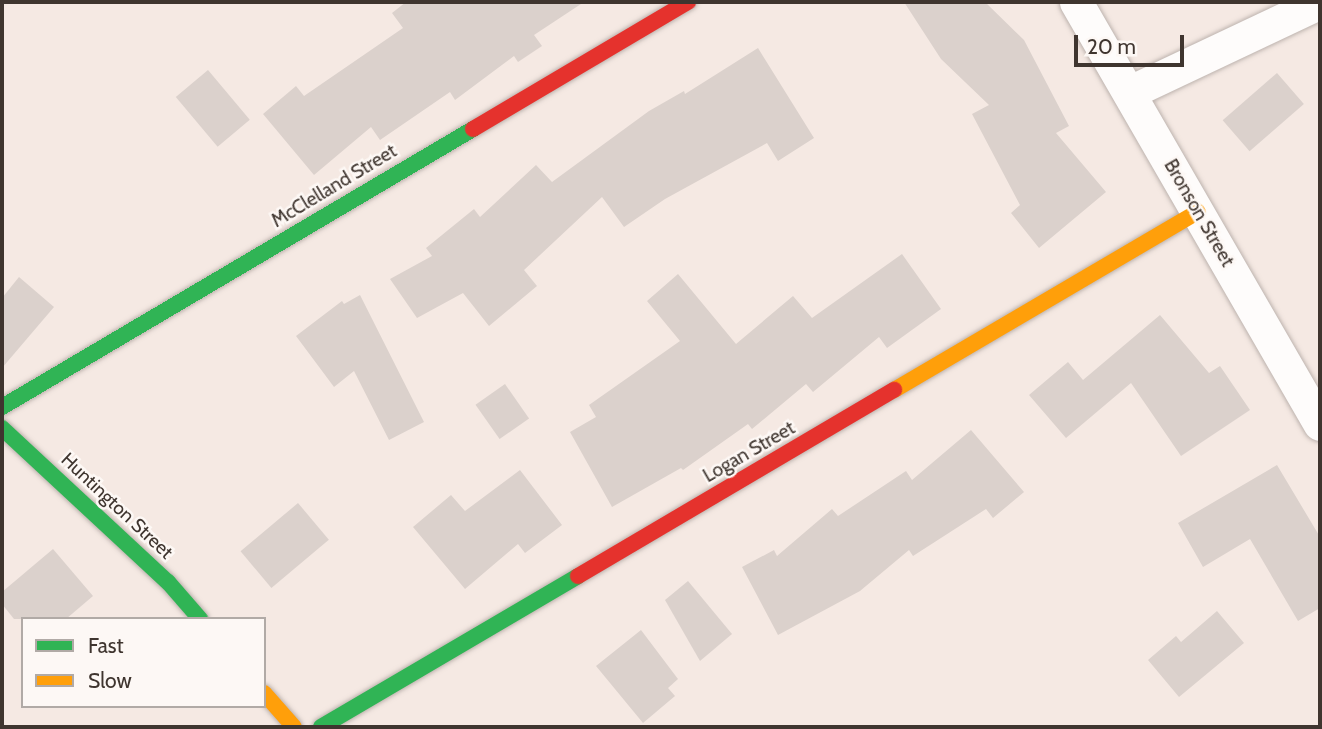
<!DOCTYPE html>
<html>
<head>
<meta charset="utf-8">
<style>
  body { margin:0 }
  #map { position:relative; width:1322px; height:729px; overflow:hidden; background:#f5e9e3; font-family:Cabin,sans-serif }
  div>[style] { position:absolute }
  .building>* { inset:0; background:#dbd1cc; transform-origin:0 0 }
  .roads { filter:drop-shadow(0 0 2px #bdb3ae) drop-shadow(0 0 2px #bdb3ae) }
  .street>* { height:33px; margin:-16.5px; padding:0 16.5px; transform-origin:16.5px; border-radius:16.5px; background:#fefcfb }
  .fast>* { height:16px; margin:-8px; padding:0 8px; transform-origin:8px; border-radius:8px; background:#30b455 }
  .slow>* { height:16px; margin:-8px; padding:0 8px; transform-origin:8px; border-radius:8px; background:#ff9f0a }
  .jam>* { height:16px; margin:-8px; padding:0 8px; transform-origin:8px; border-radius:8px; background:#e5322d }
  span { translate:-50% -50%; white-space:nowrap; text-align:center; line-height:1.15; -webkit-text-stroke:5px #fdf8f5; paint-order:stroke }
  .street-label { font-size:19px; color:#3f352f }
  .frame { position:absolute; inset:0; border:4px solid #3f352f; pointer-events:none }
  .legend { position:absolute; left:21px; top:617px; width:245px; height:91px; box-sizing:border-box; background:#fdf8f5; border:2px solid #b1aaa6; margin:0; padding:9px 12px; list-style:none; font-size:21px; color:#3f352f }
  .legend li { display:flex; align-items:center; gap:14px; height:35px }
  .legend b { width:35px; border:2px solid #b1aaa6 }
  .scale { position:absolute; left:1074px; top:35px; width:110px; height:32px; box-sizing:border-box; border:4px solid #3f352f; border-top:0; padding-left:9px; font-size:21px; line-height:24px; white-space:nowrap; color:#3f352f; -webkit-text-stroke:5px #fdf8f5; paint-order:stroke }
</style>
</head>
<body>
<div id="map">
  <div class="building">
    <i style="clip-path:polygon(406px 2px,584px 2px,534px 35px,542px 46px,518px 62px,514px 56px,455px 100px,450px 92px,380px 140px,371px 127px,314px 175px,263px 114px,296px 86px,304px 96px,403px 28px,392px 13px)"></i>
    <i style="clip-path:polygon(904px 2px,985px 2px,1024px 40px,1069px 126px,1056px 133px,1106px 192px,1039px 248px,1011px 213px,1020px 205px,972px 114px,989px 105px,941px 59px)"></i>
    <i style="clip-path:polygon(758px 48px,814px 138px,778px 161px,767px 143px,665px 199px,624px 227px,602px 197px,524px 270px,537px 286px,489px 326px,463px 293px,417px 318px,390px 279px,432px 256px,426px 248px,474px 209px,480px 217px,536px 165px,552px 182px,649px 111px,684px 91px,685px 94px)"></i>
    <i style="left:208px;top:70px;width:65px;height:42px;rotate:50deg"></i>
    <i style="left:1277px;top:73px;width:41px;height:72px;rotate:49deg"></i>
    <i style="clip-path:polygon(902px 254px,941px 309px,887px 348px,879px 337px,813px 392px,806px 384px,752px 429px,748px 424px,683px 470px,681px 468px,612px 507px,570px 432px,596px 417px,589px 405px,680px 341px,647px 301px,678px 274px,736px 344px,793px 296px,812px 318px)"></i>
    <i style="clip-path:polygon(19px 277px,54px 307px,2px 368px,2px 298px)"></i>
    <i style="clip-path:polygon(360px 295px,424px 422px,389px 440px,354px 371px,334px 387px,296px 336px,342px 301px,344px 304px)"></i>
    <i style="clip-path:polygon(1160px 315px,1209px 373px,1220px 366px,1250px 410px,1181px 456px,1131px 383px,1066px 438px,1029px 395px,1068px 362px,1083px 380px)"></i>
    <i style="left:505px;top:384px;width:42px;height:36px;rotate:55deg"></i>
    <i style="clip-path:polygon(971px 430px,1024px 492px,993px 518px,986px 509px,913px 556px,909px 550px,860px 591px,778px 635px,742px 567px,774px 550px,777px 556px,832px 509px,838px 516px,906px 471px,912px 480px)"></i>
    <i style="clip-path:polygon(1277px 465px,1320px 537px,1320px 608px,1298px 621px,1250px 539px,1203px 567px,1178px 523px)"></i>
    <i style="clip-path:polygon(520px 470px,562px 525px,525px 553px,518px 544px,465px 589px,413px 527px,451px 495px,465px 511px)"></i>
    <i style="left:298px;top:503px;width:48px;height:75px;rotate:50deg"></i>
    <i style="clip-path:polygon(53px 549px,93px 596px,66px 619px,14px 619px,2px 604px,2px 592px)"></i>
    <i style="clip-path:polygon(688px 581px,732px 634px,700px 661px,665px 600px)"></i>
    <i style="clip-path:polygon(1217px 611px,1244px 643px,1179px 697px,1148px 660px,1176px 636px,1181px 642px)"></i>
    <i style="clip-path:polygon(641px 630px,678px 679px,668px 688px,675px 696px,643px 723px,596px 666px)"></i>
  </div>
  <div class="roads">
    <div class="street">
      <i style="left:1076px;top:2px;width:487px;rotate:60deg"></i>
      <i style="left:1130px;top:92px;width:210px;rotate:-25.3deg"></i>
    </div>
    <div class="fast">
      <i style="left:2px;top:407px;width:547px;rotate:-30.55deg"></i>
      <i style="left:2px;top:428px;width:226px;rotate:42.9deg"></i>
      <i style="left:168px;top:582px;width:49px;rotate:49.1deg"></i>
      <i style="left:321px;top:727px;width:298px;rotate:-30.4deg"></i>
    </div>
    <div class="slow">
      <i style="left:894px;top:390px;width:352px;rotate:-30.4deg"></i>
      <i style="left:264px;top:693px;width:45px;rotate:48.6deg"></i>
    </div>
    <div class="jam">
      <i style="left:473px;top:129px;width:250px;rotate:-30.6deg"></i>
      <i style="left:578px;top:576px;width:367px;rotate:-30.5deg"></i>
    </div>
  </div>
  <div class="street-label">
    <span style="left:334px;top:186px;rotate:-31deg">McClelland Street</span>
    <span style="left:1199px;top:213px;rotate:60deg">Bronson Street</span>
    <span style="left:749px;top:452px;rotate:-30deg">Logan Street</span>
    <span style="left:117px;top:506px;rotate:43deg">Huntington Street</span>
  </div>
  <div class="frame"></div>
  <ul class="legend">
  <li><b style="height:9px;background:#30b455"></b>Fast</li>
  <li><b style="height:9px;background:#ff9f0a"></b>Slow</li>
  </ul>
  <div class="scale">20 m</div>
</div>
</body>
</html>
